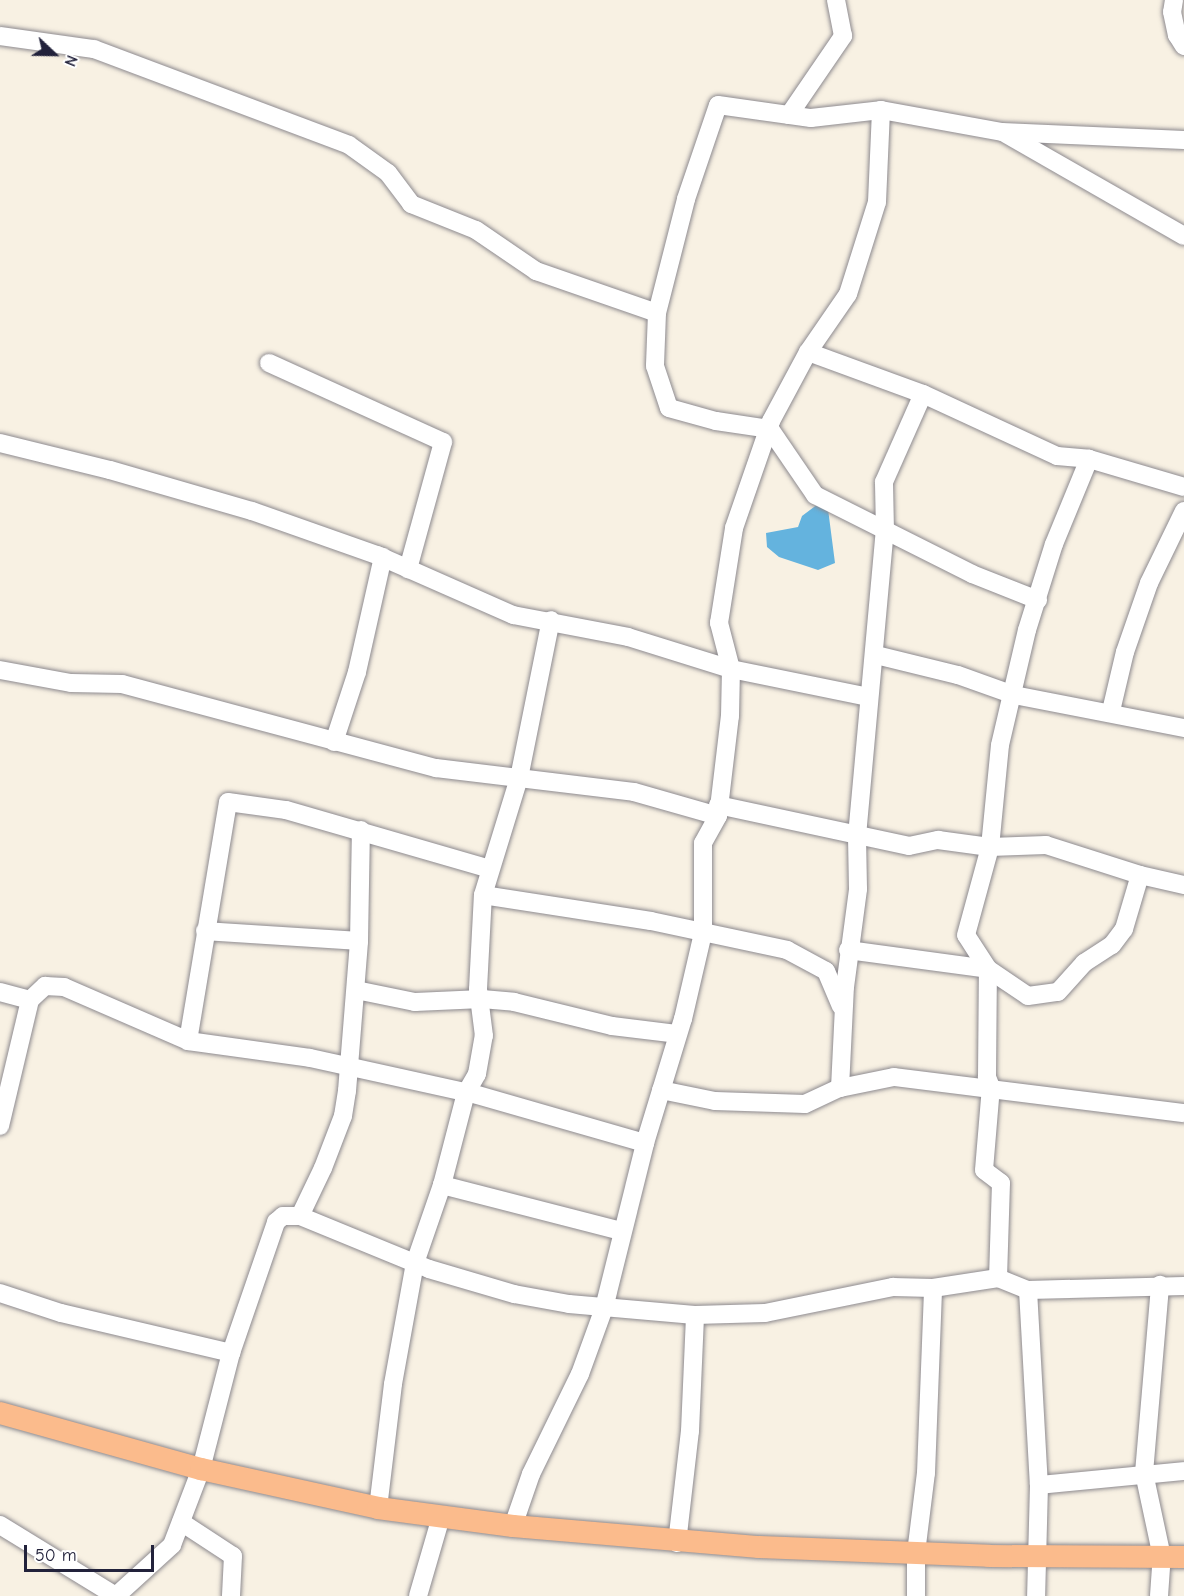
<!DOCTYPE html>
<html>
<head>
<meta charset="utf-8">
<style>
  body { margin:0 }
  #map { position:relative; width:1184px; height:1596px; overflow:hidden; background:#f8f1e3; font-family:"Comic Neue",sans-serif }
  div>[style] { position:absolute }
  .water>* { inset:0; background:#64b3de }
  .roads { filter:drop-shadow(0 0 2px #8d8a8f) drop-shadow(0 0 2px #8d8a8f) }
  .minor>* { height:18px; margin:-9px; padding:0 9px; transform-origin:9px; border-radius:9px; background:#fff }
  .major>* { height:22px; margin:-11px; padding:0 11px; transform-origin:11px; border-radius:11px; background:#fbbb8c }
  span { translate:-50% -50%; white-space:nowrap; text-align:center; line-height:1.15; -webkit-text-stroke:5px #fff; paint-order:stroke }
  .north { position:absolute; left:24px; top:24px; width:60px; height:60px; -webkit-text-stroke:4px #fff; paint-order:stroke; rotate:112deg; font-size:16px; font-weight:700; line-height:24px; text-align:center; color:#22223b }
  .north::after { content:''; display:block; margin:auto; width:21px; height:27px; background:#22223b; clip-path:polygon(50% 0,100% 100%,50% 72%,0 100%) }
  .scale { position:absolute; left:24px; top:1545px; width:130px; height:27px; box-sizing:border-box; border:3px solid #22223b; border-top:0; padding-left:8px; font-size:18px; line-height:21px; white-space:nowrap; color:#22223b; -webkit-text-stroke:4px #fff; paint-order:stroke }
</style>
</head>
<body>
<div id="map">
  <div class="water">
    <i style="clip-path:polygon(818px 504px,828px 509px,835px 563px,818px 570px,779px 557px,767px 547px,766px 533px,798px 527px,802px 516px)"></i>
  </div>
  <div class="roads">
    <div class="minor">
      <i style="left:1174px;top:0;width:12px;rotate:99deg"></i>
      <i style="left:1172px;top:12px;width:24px;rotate:78deg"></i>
      <i style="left:1177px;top:35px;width:13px;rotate:58deg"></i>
      <i style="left:0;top:36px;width:95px;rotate:7.9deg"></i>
      <i style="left:94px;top:49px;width:272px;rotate:20.6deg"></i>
      <i style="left:349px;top:145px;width:48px;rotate:35.7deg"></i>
      <i style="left:388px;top:173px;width:39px;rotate:53deg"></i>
      <i style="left:411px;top:204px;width:70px;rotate:21.8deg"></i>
      <i style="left:476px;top:230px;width:73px;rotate:34.3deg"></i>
      <i style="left:536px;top:271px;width:128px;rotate:19.1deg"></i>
      <i style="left:657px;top:313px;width:53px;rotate:92.2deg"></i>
      <i style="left:655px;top:366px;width:44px;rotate:71.6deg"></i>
      <i style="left:669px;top:408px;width:49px;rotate:15.5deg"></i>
      <i style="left:716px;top:421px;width:55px;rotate:8.4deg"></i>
      <i style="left:770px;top:429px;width:80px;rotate:55.7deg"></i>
      <i style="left:815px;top:495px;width:176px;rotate:26.7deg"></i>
      <i style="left:972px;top:574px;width:71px;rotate:21.5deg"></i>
      <i style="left:789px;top:115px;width:96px;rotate:-55.6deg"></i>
      <i style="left:843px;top:36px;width:37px;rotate:-101deg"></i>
      <i style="left:1006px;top:134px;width:205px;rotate:29.8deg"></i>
      <i style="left:657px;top:313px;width:118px;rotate:-75.7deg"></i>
      <i style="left:686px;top:199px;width:99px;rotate:-71.2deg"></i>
      <i style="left:718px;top:105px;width:94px;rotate:8deg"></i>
      <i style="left:811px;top:118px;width:70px;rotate:-6.5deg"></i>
      <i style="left:881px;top:110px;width:123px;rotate:10.3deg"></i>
      <i style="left:1002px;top:132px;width:182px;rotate:2.5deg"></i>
      <i style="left:808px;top:352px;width:122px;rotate:20.1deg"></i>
      <i style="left:923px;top:394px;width:148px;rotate:24.8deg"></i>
      <i style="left:1057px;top:456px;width:32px;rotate:5deg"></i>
      <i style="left:1089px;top:459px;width:99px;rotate:16.4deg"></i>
      <i style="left:269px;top:363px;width:191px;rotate:24.4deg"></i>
      <i style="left:443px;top:442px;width:132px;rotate:105.4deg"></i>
      <i style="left:0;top:443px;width:113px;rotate:13.8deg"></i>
      <i style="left:110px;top:470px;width:148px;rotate:16.1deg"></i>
      <i style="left:252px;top:511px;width:133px;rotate:19.4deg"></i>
      <i style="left:377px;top:555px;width:149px;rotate:23.8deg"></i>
      <i style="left:513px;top:615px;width:117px;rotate:10.8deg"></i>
      <i style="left:628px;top:637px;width:108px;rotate:17.3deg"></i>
      <i style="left:731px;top:669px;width:141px;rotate:11.5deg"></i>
      <i style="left:876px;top:655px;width:84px;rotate:13.7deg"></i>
      <i style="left:958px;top:675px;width:59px;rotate:19.7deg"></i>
      <i style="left:1014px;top:695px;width:173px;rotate:11deg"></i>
      <i style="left:0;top:670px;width:72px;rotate:10.4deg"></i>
      <i style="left:71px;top:683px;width:51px;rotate:1.1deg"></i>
      <i style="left:122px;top:684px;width:325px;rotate:15deg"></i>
      <i style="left:436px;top:768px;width:199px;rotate:6.9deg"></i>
      <i style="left:634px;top:792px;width:87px;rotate:15.9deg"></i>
      <i style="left:1111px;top:711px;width:61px;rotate:-76.7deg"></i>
      <i style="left:1125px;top:652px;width:73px;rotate:-70.8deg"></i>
      <i style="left:1149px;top:583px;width:80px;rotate:-64.1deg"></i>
      <i style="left:334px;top:742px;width:74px;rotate:-71.8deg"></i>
      <i style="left:357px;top:672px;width:118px;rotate:-77.3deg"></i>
      <i style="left:718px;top:805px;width:195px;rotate:12.1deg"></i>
      <i style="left:909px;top:846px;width:30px;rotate:-12deg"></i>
      <i style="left:938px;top:840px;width:52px;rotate:7.7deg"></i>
      <i style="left:990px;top:847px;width:102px;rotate:-84.4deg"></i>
      <i style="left:1000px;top:745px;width:118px;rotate:-76.8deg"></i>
      <i style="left:1027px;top:630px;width:90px;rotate:-72.6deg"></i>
      <i style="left:1054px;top:544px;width:92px;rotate:-67.6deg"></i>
      <i style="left:483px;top:895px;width:170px;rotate:8.8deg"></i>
      <i style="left:651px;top:921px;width:139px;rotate:12deg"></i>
      <i style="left:787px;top:950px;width:44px;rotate:28.3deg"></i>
      <i style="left:826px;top:971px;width:38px;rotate:67deg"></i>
      <i style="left:205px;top:931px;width:154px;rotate:3.7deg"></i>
      <i style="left:848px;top:950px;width:141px;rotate:7.7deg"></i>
      <i style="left:988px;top:969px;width:48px;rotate:34deg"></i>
      <i style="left:1028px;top:996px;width:30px;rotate:-8deg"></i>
      <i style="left:1058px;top:992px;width:39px;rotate:-48deg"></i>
      <i style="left:1084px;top:963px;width:33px;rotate:-33deg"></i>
      <i style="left:1112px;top:945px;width:20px;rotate:-53deg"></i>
      <i style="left:1124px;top:929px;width:56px;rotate:-73.5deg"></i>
      <i style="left:356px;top:990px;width:60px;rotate:11.5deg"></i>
      <i style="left:415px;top:1002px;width:67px;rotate:-2.6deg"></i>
      <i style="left:482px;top:999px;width:32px;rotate:5deg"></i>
      <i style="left:514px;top:1002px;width:101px;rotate:13.8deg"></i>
      <i style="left:612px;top:1026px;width:65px;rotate:7deg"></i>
      <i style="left:0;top:992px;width:31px;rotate:15deg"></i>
      <i style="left:30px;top:1000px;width:21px;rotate:-43deg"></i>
      <i style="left:45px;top:986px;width:19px;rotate:3deg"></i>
      <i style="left:64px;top:987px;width:135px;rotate:23.5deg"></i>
      <i style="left:188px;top:1041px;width:123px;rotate:7.9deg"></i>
      <i style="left:310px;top:1058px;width:168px;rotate:12.4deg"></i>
      <i style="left:474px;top:1094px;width:178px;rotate:16deg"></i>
      <i style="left:188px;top:1041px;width:242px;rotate:-80.5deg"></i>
      <i style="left:228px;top:802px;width:59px;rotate:7.9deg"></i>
      <i style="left:286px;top:810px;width:212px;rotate:16.1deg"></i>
      <i style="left:840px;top:1088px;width:101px;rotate:-87.2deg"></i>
      <i style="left:845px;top:987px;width:99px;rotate:-82.4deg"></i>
      <i style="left:858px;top:889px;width:53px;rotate:-91.1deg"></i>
      <i style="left:857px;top:836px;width:306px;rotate:-84.8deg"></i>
      <i style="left:885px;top:531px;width:49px;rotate:-91.2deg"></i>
      <i style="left:884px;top:482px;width:96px;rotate:-66.1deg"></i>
      <i style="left:661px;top:1090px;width:55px;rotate:11.5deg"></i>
      <i style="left:715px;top:1101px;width:90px;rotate:1.9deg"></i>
      <i style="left:805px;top:1104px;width:38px;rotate:-25deg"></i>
      <i style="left:840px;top:1088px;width:55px;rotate:-11.5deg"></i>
      <i style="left:894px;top:1077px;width:292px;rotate:7.1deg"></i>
      <i style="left:0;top:1126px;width:130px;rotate:-76.6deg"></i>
      <i style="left:442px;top:1185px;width:185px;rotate:14.4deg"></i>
      <i style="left:300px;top:1216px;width:53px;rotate:-64.4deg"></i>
      <i style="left:323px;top:1168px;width:56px;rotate:-69deg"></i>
      <i style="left:343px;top:1116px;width:25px;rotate:-81deg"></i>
      <i style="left:347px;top:1091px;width:150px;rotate:-85.4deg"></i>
      <i style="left:359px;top:941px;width:111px;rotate:-89deg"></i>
      <i style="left:998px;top:1278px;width:95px;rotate:-88.2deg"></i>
      <i style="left:1001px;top:1183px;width:21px;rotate:-143deg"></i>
      <i style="left:984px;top:1170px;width:83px;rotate:-85.2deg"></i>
      <i style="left:991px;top:1087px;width:11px;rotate:-112deg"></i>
      <i style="left:987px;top:1077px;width:108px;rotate:-89.5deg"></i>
      <i style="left:988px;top:969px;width:40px;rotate:-122.9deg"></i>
      <i style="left:966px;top:935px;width:91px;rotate:-74.7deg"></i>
      <i style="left:990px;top:847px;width:56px;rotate:-2deg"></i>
      <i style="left:1046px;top:845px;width:99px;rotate:17.7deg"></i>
      <i style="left:1140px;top:875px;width:45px;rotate:12.8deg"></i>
      <i style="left:1028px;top:1290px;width:195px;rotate:86.8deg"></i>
      <i style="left:1039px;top:1485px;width:111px;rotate:91.5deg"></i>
      <i style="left:0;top:1293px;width:64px;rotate:18.2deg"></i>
      <i style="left:61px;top:1313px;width:175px;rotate:13.2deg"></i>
      <i style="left:1039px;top:1485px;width:146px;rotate:-5.5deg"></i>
      <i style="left:378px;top:1508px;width:125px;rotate:-83.1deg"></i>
      <i style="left:393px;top:1384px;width:123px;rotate:-79.7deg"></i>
      <i style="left:415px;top:1263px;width:83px;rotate:-70.9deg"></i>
      <i style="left:442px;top:1185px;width:95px;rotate:-75.4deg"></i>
      <i style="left:466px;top:1093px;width:22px;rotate:-60deg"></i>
      <i style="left:477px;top:1074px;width:39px;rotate:-80deg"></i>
      <i style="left:484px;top:1036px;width:47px;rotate:-97.3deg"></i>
      <i style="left:478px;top:989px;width:94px;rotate:-87deg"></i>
      <i style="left:483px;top:895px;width:122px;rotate:-72.9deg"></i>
      <i style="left:519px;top:778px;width:161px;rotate:-78.6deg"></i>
      <i style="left:181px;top:1522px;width:62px;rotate:33.2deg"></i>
      <i style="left:233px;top:1556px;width:40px;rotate:92.9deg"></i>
      <i style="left:0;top:1525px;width:136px;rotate:31.5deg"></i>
      <i style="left:513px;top:1526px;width:55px;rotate:-70.9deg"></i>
      <i style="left:531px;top:1474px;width:111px;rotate:-63.9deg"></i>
      <i style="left:580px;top:1374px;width:70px;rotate:-70deg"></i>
      <i style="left:604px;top:1308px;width:170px;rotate:-76deg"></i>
      <i style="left:645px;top:1143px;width:130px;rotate:-73deg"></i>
      <i style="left:683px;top:1019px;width:88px;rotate:-76.9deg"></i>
      <i style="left:703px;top:933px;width:90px;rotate:-90deg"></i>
      <i style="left:703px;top:843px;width:31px;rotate:-61deg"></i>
      <i style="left:718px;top:816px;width:101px;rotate:-83.2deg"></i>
      <i style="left:730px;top:716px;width:47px;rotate:-88.8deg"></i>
      <i style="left:731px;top:669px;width:48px;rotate:-104.6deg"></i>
      <i style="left:719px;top:623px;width:96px;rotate:-81deg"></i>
      <i style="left:734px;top:528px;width:113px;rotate:-70.9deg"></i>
      <i style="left:771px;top:421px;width:78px;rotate:-61.8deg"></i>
      <i style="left:808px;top:352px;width:70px;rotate:-55.4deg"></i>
      <i style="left:848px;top:294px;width:96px;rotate:-72.5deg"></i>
      <i style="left:877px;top:202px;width:92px;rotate:-87.5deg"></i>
      <i style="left:677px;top:1543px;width:113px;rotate:-83.4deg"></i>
      <i style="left:690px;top:1431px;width:116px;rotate:-87.5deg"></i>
      <i style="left:116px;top:1596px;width:76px;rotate:-42.3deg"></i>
      <i style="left:172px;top:1545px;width:81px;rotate:-69.1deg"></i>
      <i style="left:201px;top:1469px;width:120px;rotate:-75.5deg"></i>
      <i style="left:231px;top:1353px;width:139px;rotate:-71deg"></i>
      <i style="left:276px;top:1222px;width:9px;rotate:-41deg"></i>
      <i style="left:283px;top:1216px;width:17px"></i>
      <i style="left:300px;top:1216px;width:139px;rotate:22.3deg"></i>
      <i style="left:429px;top:1269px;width:89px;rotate:16.4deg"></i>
      <i style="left:514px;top:1294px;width:56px;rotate:10.3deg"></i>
      <i style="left:569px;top:1304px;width:126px;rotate:5deg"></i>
      <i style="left:695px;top:1315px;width:70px;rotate:-1.6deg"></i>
      <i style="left:765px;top:1313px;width:131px;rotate:-11.5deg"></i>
      <i style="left:893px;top:1287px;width:40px;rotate:1.4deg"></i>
      <i style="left:933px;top:1288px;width:66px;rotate:-8.7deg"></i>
      <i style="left:998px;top:1278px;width:32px;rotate:22deg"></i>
      <i style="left:1028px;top:1290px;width:156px;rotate:-1.5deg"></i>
      <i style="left:418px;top:1596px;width:82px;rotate:-73.8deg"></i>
      <i style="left:916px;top:1596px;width:43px;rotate:-90deg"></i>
      <i style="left:916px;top:1553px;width:81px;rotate:-82.9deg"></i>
      <i style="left:926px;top:1473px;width:185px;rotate:-87.8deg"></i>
      <i style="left:1159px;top:1596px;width:39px;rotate:-86deg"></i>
      <i style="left:1162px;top:1557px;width:86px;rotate:-102.1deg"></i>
      <i style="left:1144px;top:1473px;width:189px;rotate:-85.1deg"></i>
    </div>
    <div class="major">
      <i style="left:0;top:1413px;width:209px;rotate:15.6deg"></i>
      <i style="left:201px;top:1469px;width:181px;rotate:12.4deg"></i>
      <i style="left:378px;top:1508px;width:136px;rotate:7.6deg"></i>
      <i style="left:513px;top:1526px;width:247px;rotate:4.9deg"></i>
      <i style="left:759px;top:1547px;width:230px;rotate:2.2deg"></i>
      <i style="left:989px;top:1556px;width:195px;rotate:0.3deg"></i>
    </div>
  </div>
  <div class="north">N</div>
  <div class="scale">50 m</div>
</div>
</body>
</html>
